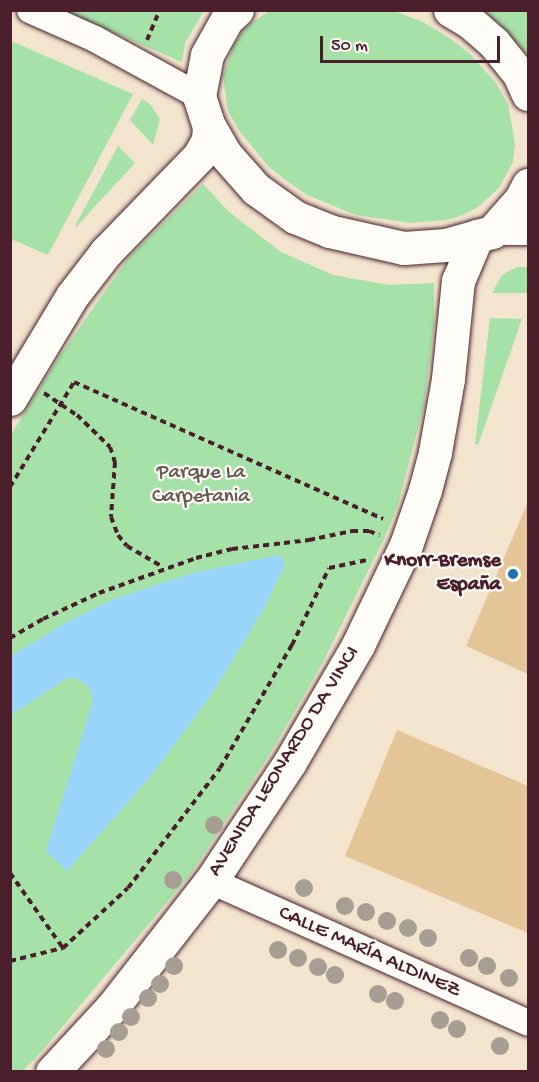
<!DOCTYPE html>
<html>
<head>
<meta charset="utf-8">
<style>
  body { margin:0 }
  #map { position:relative; width:539px; height:1082px; overflow:hidden; background:#f8f1e4; font-family:"Gochi Hand",sans-serif }
  div>[style] { position:absolute }
  .built>* { inset:0; background:#f2e4cd; transform-origin:0 0 }
  .green>* { inset:0; background:#a6e1a7 }
  .water>* { inset:0; background:#99d5fa }
  .building>* { inset:0; background:#e4c597 }
  .path>* { height:4px; margin-top:-2px; transform-origin:0; background:repeating-linear-gradient(90deg,#4a1f2b 0 6px,transparent 0 10.5px) }
  .roads { filter:drop-shadow(0 0 2px #4a1f2b) drop-shadow(0 0 2px #4a1f2b) }
  .street>* { height:26px; margin:-13px; padding:0 13px; transform-origin:13px; border-radius:13px; background:#fdfcf7 }
  .secondary>* { height:33px; margin:-16.5px; padding:0 16.5px; transform-origin:16.5px; border-radius:16.5px; background:#fdfcf7 }
  .trees>* { width:18px; height:18px; margin:-9px; border-radius:50%; background:#a89d93 }
  .dots>* { width:16px; height:16px; translate:-50% -50%; box-sizing:border-box; border:3px solid #fdfcf7; border-radius:50% }
  span { translate:-50% -50%; white-space:nowrap; text-align:center; line-height:1.15; -webkit-text-stroke:4.5px #fdfcf7; paint-order:stroke }
  .park-label { font-size:21px; color:#665950 }
  .poi-label { font-size:21px; color:#4a1f2b; font-weight:700 }
  .right { translate:-100% -50%; text-align:right }
  .street-label { font-size:21px; color:#4a1f2b }
  .frame { position:absolute; inset:0; border:12px solid #4a1f2b; pointer-events:none }
  .scale { position:absolute; left:320px; top:36px; width:180px; height:27px; box-sizing:border-box; border:3px solid #4a1f2b; border-top:0; padding-left:8px; font-size:18px; line-height:21px; white-space:nowrap; color:#4a1f2b; -webkit-text-stroke:4px #fdfcf7; paint-order:stroke }
</style>
</head>
<body>
<div id="map">
  <div class="built">
    <i style="left:10px;top:11px;width:518px;height:1060px"></i>
  </div>
  <div class="green">
    <i style="clip-path:polygon(64px 11px,204px 11px,185px 43px,182px 62px)"></i>
    <i style="clip-path:polygon(269px 11px,394px 11px,423px 22px,451px 39px,471px 55px,496px 83px,508px 104px,515px 144px,513px 162px,499px 188px,478px 207px,463px 215px,447px 220px,410px 223px,356px 215px,307px 195px,287px 181px,269px 167px,240px 132px,228px 111px,225px 92px,223px 75px,235px 43px,246px 27px)"></i>
    <i style="clip-path:polygon(485px 11px,528px 11px,527px 54px,498px 23px)"></i>
    <i style="clip-path:polygon(11px 41px,133px 94px,48px 255px,11px 239px)"></i>
    <i style="clip-path:polygon(142px 99px,150px 104px,160px 119px,153px 145px,130px 120px)"></i>
    <i style="clip-path:polygon(118px 146px,135px 163px,76px 227px,75px 226px)"></i>
    <i style="clip-path:polygon(203px 184px,229px 212px,281px 252px,333px 275px,389px 285px,434px 283px,434px 326px,424px 405px,398px 505px,385px 537px,321px 666px,270px 754px,190px 875px,42px 1051px,22px 1072px,10px 1071px,10px 436px,59px 357px,129px 257px)"></i>
    <i style="clip-path:polygon(517px 267px,528px 267px,528px 293px,492px 293px,502px 275px)"></i>
    <i style="clip-path:polygon(490px 318px,522px 319px,478px 445px,475px 444px)"></i>
  </div>
  <div class="water">
    <i style="clip-path:polygon(279px 555px,284px 560px,284px 567px,262px 612px,212px 694px,152px 775px,67px 871px,46px 851px,92px 704px,92px 694px,87px 685px,76px 678px,66px 679px,11px 715px,11px 656px,69px 621px,114px 599px,193px 573px)"></i>
  </div>
  <div class="building">
    <i style="clip-path:polygon(528px 502px,528px 674px,466px 646px)"></i>
    <i style="clip-path:polygon(397px 730px,528px 786px,528px 933px,345px 856px)"></i>
  </div>
  <div class="path">
    <i style="left:147px;top:40px;width:33px;rotate:-67deg"></i>
    <i style="left:44px;top:393px;width:40px;rotate:34deg"></i>
    <i style="left:77px;top:415px;width:46px;rotate:44.1deg"></i>
    <i style="left:110px;top:447px;width:16px;rotate:72deg"></i>
    <i style="left:115px;top:462px;width:55px;rotate:94.2deg"></i>
    <i style="left:111px;top:517px;width:19px;rotate:69deg"></i>
    <i style="left:118px;top:535px;width:14px;rotate:51deg"></i>
    <i style="left:127px;top:546px;width:42px;rotate:30.3deg"></i>
    <i style="left:10px;top:487px;width:123px;rotate:-58.6deg"></i>
    <i style="left:74px;top:382px;width:338px;rotate:23.9deg"></i>
    <i style="left:10px;top:638px;width:38px;rotate:-30deg"></i>
    <i style="left:43px;top:619px;width:62px;rotate:-24.9deg"></i>
    <i style="left:99px;top:593px;width:103px;rotate:-19.8deg"></i>
    <i style="left:196px;top:558px;width:37px;rotate:-14deg"></i>
    <i style="left:232px;top:549px;width:78px;rotate:-6.7deg"></i>
    <i style="left:309px;top:540px;width:44px;rotate:-11.8deg"></i>
    <i style="left:352px;top:531px;width:17px"></i>
    <i style="left:369px;top:531px;width:11px;rotate:22deg"></i>
    <i style="left:10px;top:873px;width:92px;rotate:54.8deg"></i>
    <i style="left:63px;top:948px;width:88px;rotate:-42.7deg"></i>
    <i style="left:128px;top:888px;width:151px;rotate:-52.5deg"></i>
    <i style="left:220px;top:768px;width:143px;rotate:-59.7deg"></i>
    <i style="left:292px;top:645px;width:85px;rotate:-64.3deg"></i>
    <i style="left:329px;top:568px;width:40px;rotate:-12deg"></i>
    <i style="left:10px;top:961px;width:55px;rotate:-13.8deg"></i>
  </div>
  <div class="roads">
    <div class="street">
      <i style="left:30px;top:10px;width:71px;rotate:24deg"></i>
      <i style="left:95px;top:39px;width:119px;rotate:28.7deg"></i>
      <i style="left:492px;top:232px;width:36px"></i>
      <i style="left:211px;top:881px;width:347px;rotate:24.1deg"></i>
    </div>
    <div class="secondary">
      <i style="left:237px;top:10px;width:13px;rotate:138deg"></i>
      <i style="left:227px;top:19px;width:41px;rotate:119.1deg"></i>
      <i style="left:207px;top:55px;width:42px;rotate:101deg"></i>
      <i style="left:199px;top:96px;width:32px;rotate:72deg"></i>
      <i style="left:209px;top:126px;width:32px;rotate:60deg"></i>
      <i style="left:225px;top:154px;width:47px;rotate:48.5deg"></i>
      <i style="left:256px;top:189px;width:48px;rotate:35.7deg"></i>
      <i style="left:295px;top:217px;width:37px;rotate:22deg"></i>
      <i style="left:329px;top:231px;width:77px;rotate:12.8deg"></i>
      <i style="left:404px;top:248px;width:42px;rotate:-4.1deg"></i>
      <i style="left:446px;top:245px;width:48px;rotate:-15.8deg"></i>
      <i style="left:492px;top:232px;width:44px;rotate:-48.7deg"></i>
      <i style="left:521px;top:199px;width:16px;rotate:-63deg"></i>
      <i style="left:450px;top:10px;width:23px;rotate:31deg"></i>
      <i style="left:470px;top:22px;width:32px;rotate:41deg"></i>
      <i style="left:494px;top:43px;width:40px;rotate:51deg"></i>
      <i style="left:519px;top:74px;width:22px;rotate:66deg"></i>
      <i style="left:10px;top:399px;width:120px;rotate:-59deg"></i>
      <i style="left:72px;top:296px;width:56px;rotate:-52.3deg"></i>
      <i style="left:106px;top:252px;width:134px;rotate:-45.9deg"></i>
      <i style="left:199px;top:156px;width:18px;rotate:-61deg"></i>
      <i style="left:208px;top:140px;width:14px;rotate:-86deg"></i>
      <i style="left:52px;top:1072px;width:91px;rotate:-47.2deg"></i>
      <i style="left:114px;top:1005px;width:157px;rotate:-52deg"></i>
      <i style="left:211px;top:881px;width:143px;rotate:-56.4deg"></i>
      <i style="left:290px;top:762px;width:135px;rotate:-59.8deg"></i>
      <i style="left:358px;top:645px;width:111px;rotate:-64.4deg"></i>
      <i style="left:406px;top:545px;width:58px;rotate:-70.9deg"></i>
      <i style="left:425px;top:490px;width:39px;rotate:-75deg"></i>
      <i style="left:435px;top:452px;width:74px;rotate:-79.9deg"></i>
      <i style="left:448px;top:379px;width:99px;rotate:-84.2deg"></i>
      <i style="left:458px;top:281px;width:49px;rotate:-67.1deg"></i>
    </div>
  </div>
  <div class="trees">
    <i style="left:214px;top:825px"></i>
    <i style="left:173px;top:880px"></i>
    <i style="left:304px;top:888px"></i>
    <i style="left:345px;top:906px"></i>
    <i style="left:366px;top:912px"></i>
    <i style="left:387px;top:921px"></i>
    <i style="left:408px;top:928px"></i>
    <i style="left:428px;top:938px"></i>
    <i style="left:278px;top:950px"></i>
    <i style="left:298px;top:958px"></i>
    <i style="left:469px;top:958px"></i>
    <i style="left:174px;top:966px"></i>
    <i style="left:487px;top:966px"></i>
    <i style="left:318px;top:967px"></i>
    <i style="left:335px;top:975px"></i>
    <i style="left:509px;top:978px"></i>
    <i style="left:160px;top:984px"></i>
    <i style="left:378px;top:994px"></i>
    <i style="left:148px;top:998px"></i>
    <i style="left:395px;top:1001px"></i>
    <i style="left:131px;top:1017px"></i>
    <i style="left:440px;top:1020px"></i>
    <i style="left:457px;top:1029px"></i>
    <i style="left:119px;top:1032px"></i>
    <i style="left:500px;top:1046px"></i>
    <i style="left:106px;top:1049px"></i>
  </div>
  <div class="dots">
    <i style="left:513px;top:574px;background:#1f6fb2"></i>
  </div>
  <div class="park-label">
    <span style="left:201px;top:486px">Parque La<br>Carpetania</span>
  </div>
  <div class="poi-label">
    <span class="right" style="left:501px;top:574px">Knorr-Bremse<br>España</span>
  </div>
  <div class="street-label">
    <span style="left:285px;top:762px;rotate:-58deg">AVENIDA LEONARDO DA VINCI</span>
    <span style="left:369px;top:953px;rotate:24deg">CALLE MARÍA ALDINEZ</span>
  </div>
  <div class="frame"></div>
  <div class="scale">50 m</div>
</div>
</body>
</html>
